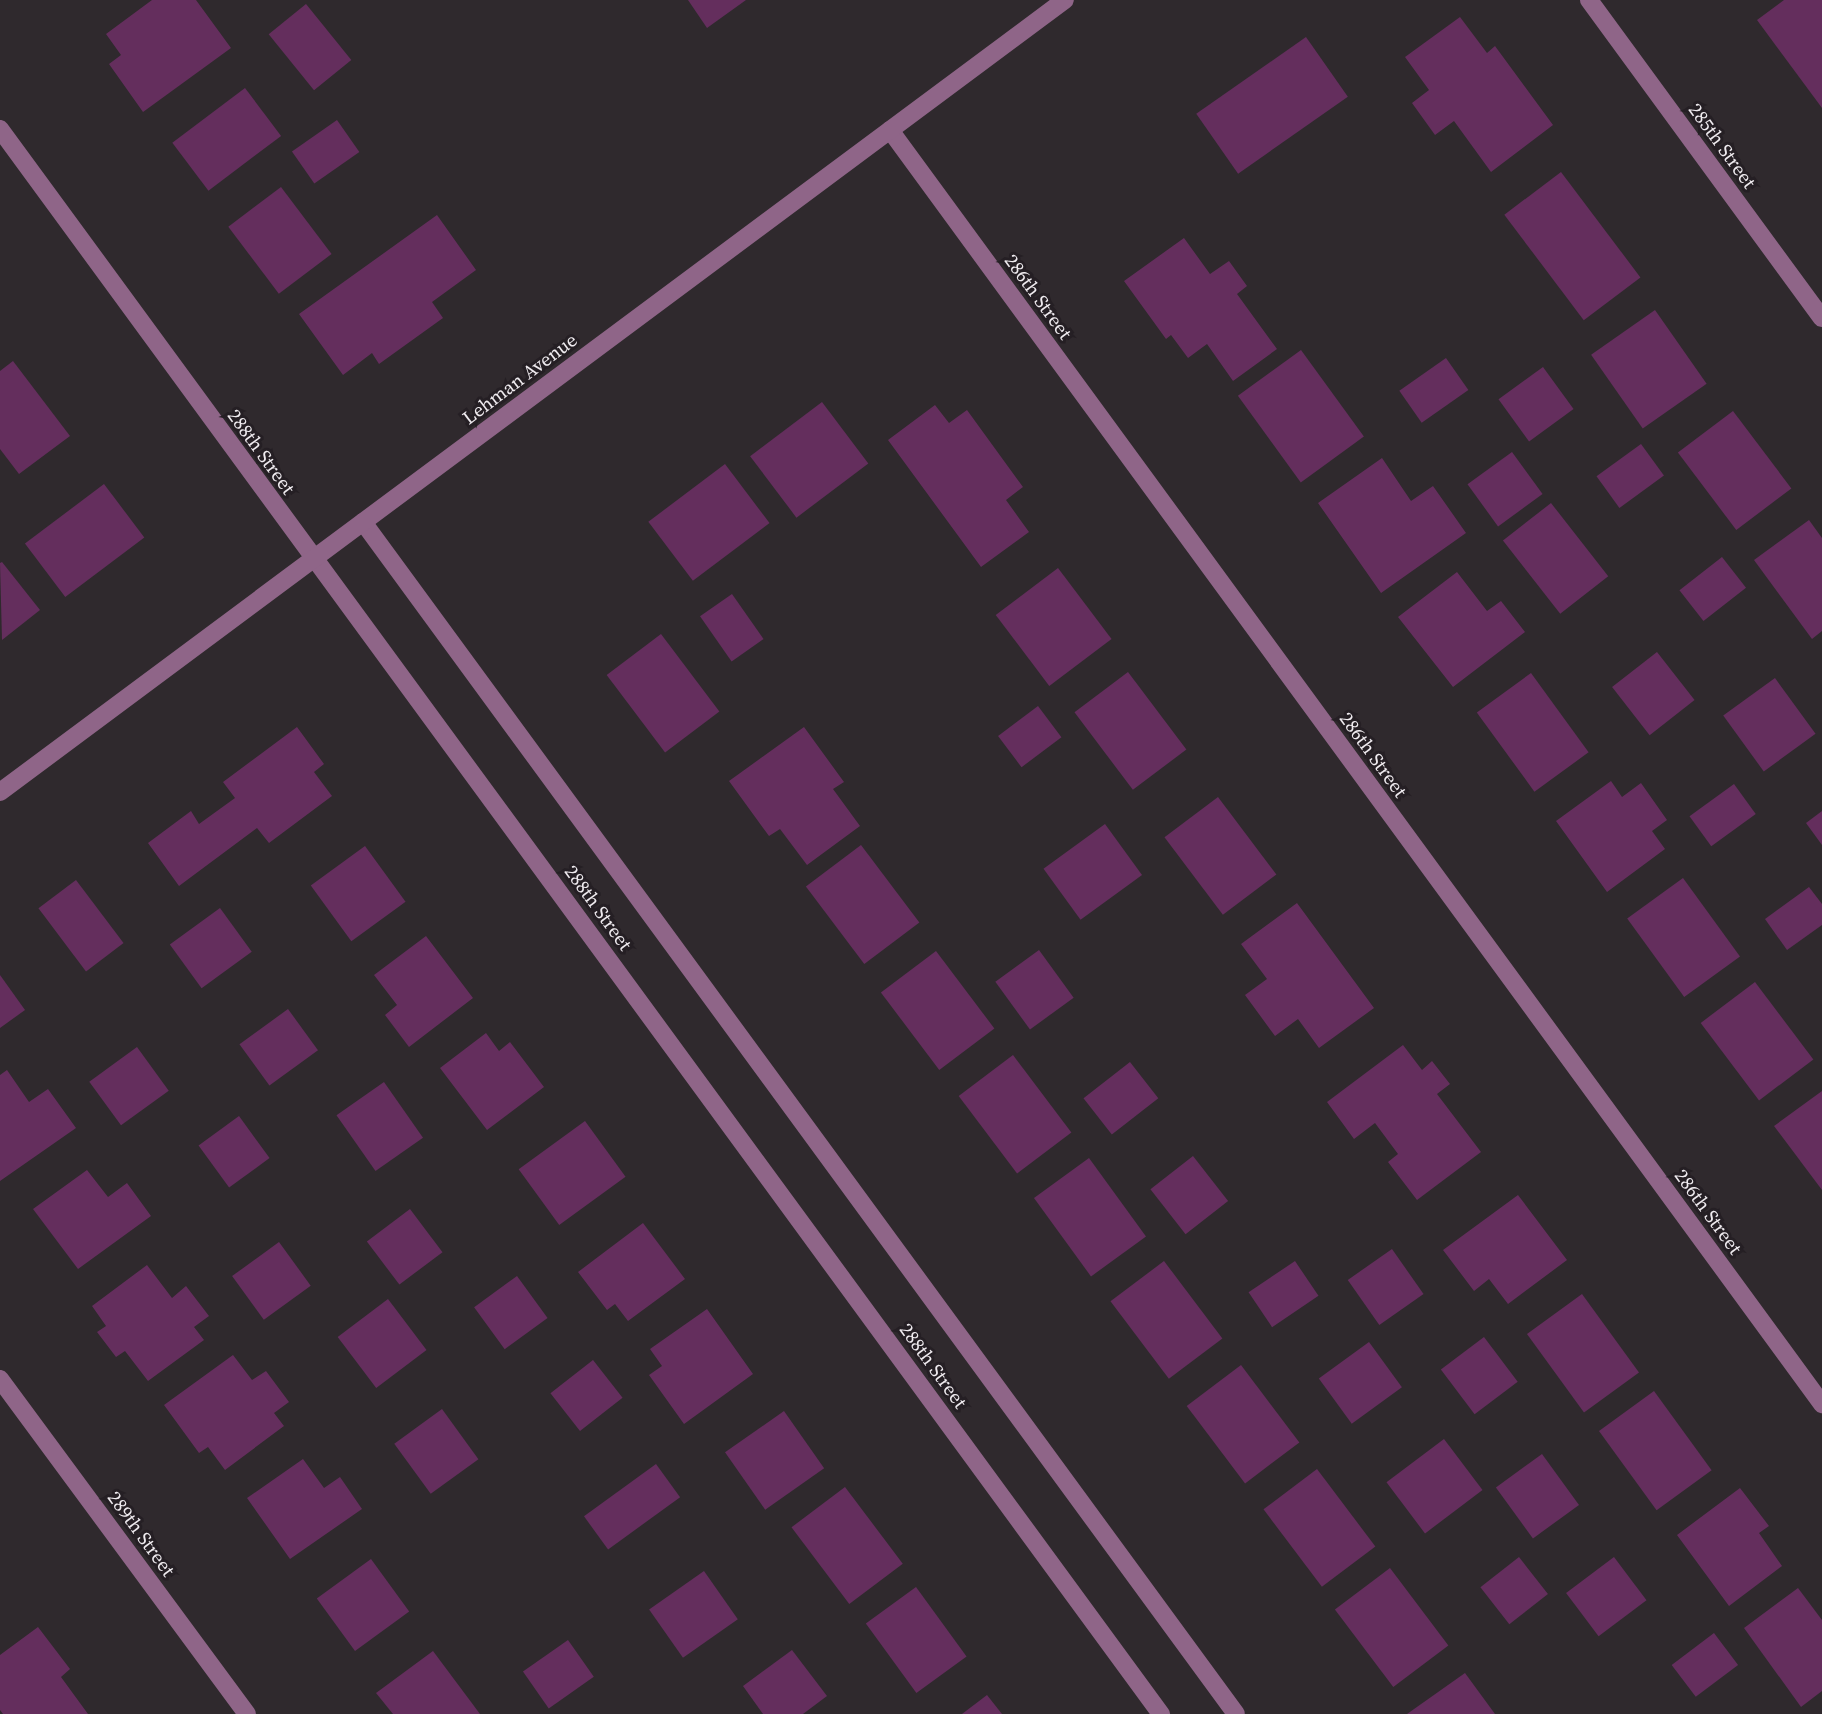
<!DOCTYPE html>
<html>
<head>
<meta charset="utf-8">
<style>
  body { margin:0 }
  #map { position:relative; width:1822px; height:1714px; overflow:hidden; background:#2f292d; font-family:"Source Serif 4",serif }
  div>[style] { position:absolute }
  .building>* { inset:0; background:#642e5d; transform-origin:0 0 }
  .minor>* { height:18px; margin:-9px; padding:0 9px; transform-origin:9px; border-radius:9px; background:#8f6588 }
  span { translate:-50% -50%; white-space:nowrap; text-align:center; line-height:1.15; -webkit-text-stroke:6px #251f24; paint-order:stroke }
  .street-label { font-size:19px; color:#efebef }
</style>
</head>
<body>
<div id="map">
  <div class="building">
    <i style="clip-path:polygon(152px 0,196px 0,231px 48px,143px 112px,109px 64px,121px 55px,106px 34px)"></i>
    <i style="clip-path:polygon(688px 0,746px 0,707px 28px)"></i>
    <i style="clip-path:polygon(1784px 0,1822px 0,1822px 108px,1757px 20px)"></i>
    <i style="left:306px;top:4px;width:72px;height:48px;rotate:51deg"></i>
    <i style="clip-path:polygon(1460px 17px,1487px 53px,1495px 46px,1553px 125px,1491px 172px,1454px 121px,1435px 135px,1412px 103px,1429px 90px,1405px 57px)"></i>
    <i style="left:1306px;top:37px;width:73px;height:134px;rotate:55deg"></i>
    <i style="left:245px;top:88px;width:60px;height:91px;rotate:53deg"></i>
    <i style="left:337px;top:120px;width:39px;height:55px;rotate:55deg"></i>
    <i style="left:1561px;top:172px;width:132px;height:71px;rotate:53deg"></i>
    <i style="left:281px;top:187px;width:84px;height:66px;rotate:53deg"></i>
    <i style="clip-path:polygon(437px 215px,476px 270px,432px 302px,443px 318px,379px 364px,372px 353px,343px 375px,299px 314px)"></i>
    <i style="clip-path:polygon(1184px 238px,1210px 274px,1229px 261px,1247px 286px,1237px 294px,1277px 349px,1233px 381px,1207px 344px,1188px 358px,1171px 335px,1166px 339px,1124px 281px)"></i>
    <i style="left:1655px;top:310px;width:90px;height:78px;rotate:55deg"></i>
    <i style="left:1301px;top:350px;width:107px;height:78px;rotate:54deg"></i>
    <i style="left:1446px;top:358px;width:39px;height:57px;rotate:55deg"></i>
    <i style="clip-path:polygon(13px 361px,70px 436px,19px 474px,0 449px,0 371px)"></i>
    <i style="left:1543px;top:367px;width:52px;height:55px;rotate:54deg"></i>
    <i style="left:822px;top:402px;width:77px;height:90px;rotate:53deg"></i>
    <i style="clip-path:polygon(935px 405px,949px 423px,967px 410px,1023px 487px,1006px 500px,1029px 532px,981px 567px,888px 440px)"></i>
    <i style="left:1733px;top:411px;width:97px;height:69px;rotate:53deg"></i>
    <i style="left:1641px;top:444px;width:39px;height:55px;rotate:54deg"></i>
    <i style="left:1512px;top:452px;width:52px;height:55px;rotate:54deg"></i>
    <i style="clip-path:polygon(1382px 458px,1411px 501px,1433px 486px,1466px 533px,1381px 593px,1318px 503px)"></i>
    <i style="left:725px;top:464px;width:74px;height:96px;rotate:53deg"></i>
    <i style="left:104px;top:484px;width:67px;height:99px;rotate:53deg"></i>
    <i style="left:1551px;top:503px;width:93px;height:61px;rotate:52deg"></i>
    <i style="clip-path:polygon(1809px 520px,1822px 538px,1822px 631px,1812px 639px,1754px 560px)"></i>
    <i style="left:1722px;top:557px;width:39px;height:54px;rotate:52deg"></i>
    <i style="clip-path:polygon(2px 562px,40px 610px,2px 640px,0 563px)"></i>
    <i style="left:1058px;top:568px;width:89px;height:78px;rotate:53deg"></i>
    <i style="clip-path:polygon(1457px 572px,1487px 611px,1501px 601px,1525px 632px,1453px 687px,1398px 617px)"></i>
    <i style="left:732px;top:594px;width:55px;height:39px;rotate:55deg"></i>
    <i style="left:661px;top:634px;width:97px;height:68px;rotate:53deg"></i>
    <i style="left:1657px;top:652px;width:61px;height:57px;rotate:52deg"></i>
    <i style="left:1128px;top:672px;width:97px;height:67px;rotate:53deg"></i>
    <i style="left:1531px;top:673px;width:98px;height:67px;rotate:54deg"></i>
    <i style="left:1775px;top:678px;width:69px;height:64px;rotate:54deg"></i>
    <i style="left:1038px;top:706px;width:39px;height:50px;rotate:53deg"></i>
    <i style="clip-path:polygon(297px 727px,324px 764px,314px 772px,332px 796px,269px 843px,257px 828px,179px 886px,148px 843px,191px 811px,199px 824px,235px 798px,223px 782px)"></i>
    <i style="clip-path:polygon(804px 727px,844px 782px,833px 789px,860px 826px,807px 865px,780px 829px,769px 836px,729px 781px)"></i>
    <i style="clip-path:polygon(1611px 781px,1622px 797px,1641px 783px,1667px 820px,1652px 831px,1665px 849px,1607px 892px,1556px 821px)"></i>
    <i style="left:1734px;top:784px;width:37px;height:55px;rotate:54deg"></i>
    <i style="left:1218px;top:797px;width:97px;height:67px;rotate:53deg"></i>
    <i style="clip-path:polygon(1822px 811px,1822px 845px,1806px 823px)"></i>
    <i style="left:1105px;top:824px;width:63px;height:76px;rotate:54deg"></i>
    <i style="left:861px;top:845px;width:97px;height:69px;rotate:53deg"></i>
    <i style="left:365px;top:846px;width:69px;height:67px;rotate:54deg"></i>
    <i style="left:1683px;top:878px;width:97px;height:69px;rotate:54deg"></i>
    <i style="left:76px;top:880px;width:79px;height:47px;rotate:53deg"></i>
    <i style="clip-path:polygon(1809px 887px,1822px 904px,1822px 925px,1787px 950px,1765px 919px)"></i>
    <i style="clip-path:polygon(1297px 903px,1374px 1008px,1319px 1048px,1298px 1019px,1275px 1036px,1245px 995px,1267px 979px,1241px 944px)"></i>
    <i style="left:220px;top:908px;width:54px;height:62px;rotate:54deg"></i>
    <i style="clip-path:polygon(426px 936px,473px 998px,409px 1047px,385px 1015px,397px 1005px,374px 975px)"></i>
    <i style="left:1039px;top:950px;width:59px;height:54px;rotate:54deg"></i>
    <i style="left:936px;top:951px;width:97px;height:69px;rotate:53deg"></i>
    <i style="clip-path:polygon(0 975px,25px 1010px,0 1028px)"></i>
    <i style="left:1755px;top:982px;width:97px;height:68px;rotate:53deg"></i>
    <i style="left:288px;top:1009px;width:51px;height:60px;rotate:54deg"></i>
    <i style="clip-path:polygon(486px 1033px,499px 1051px,510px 1042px,544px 1087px,487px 1130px,440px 1068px)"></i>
    <i style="clip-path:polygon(1403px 1045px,1422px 1070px,1432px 1061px,1450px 1084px,1437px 1094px,1481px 1152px,1417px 1200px,1388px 1162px,1398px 1154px,1375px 1123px,1354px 1139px,1327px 1102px)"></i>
    <i style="left:137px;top:1047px;width:54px;height:59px;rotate:54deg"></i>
    <i style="left:1013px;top:1055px;width:97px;height:68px;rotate:53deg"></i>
    <i style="left:1130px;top:1062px;width:46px;height:59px;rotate:52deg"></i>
    <i style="clip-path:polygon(7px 1070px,29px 1102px,48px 1089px,76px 1128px,0 1181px,0 1075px)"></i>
    <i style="left:384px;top:1082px;width:68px;height:58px;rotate:55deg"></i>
    <i style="clip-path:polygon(1822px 1091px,1822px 1190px,1774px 1126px)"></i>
    <i style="left:239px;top:1116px;width:52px;height:50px;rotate:54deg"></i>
    <i style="left:585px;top:1121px;width:69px;height:82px;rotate:54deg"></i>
    <i style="left:1193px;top:1156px;width:57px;height:54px;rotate:52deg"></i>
    <i style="left:1089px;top:1158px;width:97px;height:68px;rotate:54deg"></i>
    <i style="clip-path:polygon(87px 1170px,108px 1197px,127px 1183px,151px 1216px,78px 1269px,33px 1209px)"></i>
    <i style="clip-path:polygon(1518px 1195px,1567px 1260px,1508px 1304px,1489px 1279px,1474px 1291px,1443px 1250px)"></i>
    <i style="left:410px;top:1209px;width:54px;height:54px;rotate:53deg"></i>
    <i style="clip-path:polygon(643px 1223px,685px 1279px,628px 1321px,615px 1304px,607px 1310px,578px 1272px)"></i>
    <i style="left:279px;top:1242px;width:54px;height:58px;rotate:54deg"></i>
    <i style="left:1392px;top:1249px;width:55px;height:54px;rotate:55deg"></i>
    <i style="left:1164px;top:1261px;width:97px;height:67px;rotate:53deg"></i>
    <i style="left:1295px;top:1261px;width:42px;height:56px;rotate:56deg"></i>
    <i style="clip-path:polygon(147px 1265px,172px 1298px,186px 1286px,209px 1316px,194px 1327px,204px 1340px,148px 1381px,125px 1351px,116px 1357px,97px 1332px,106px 1326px,92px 1306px)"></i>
    <i style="left:517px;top:1276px;width:52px;height:53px;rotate:54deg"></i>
    <i style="left:1582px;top:1294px;width:97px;height:68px;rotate:54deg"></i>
    <i style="left:388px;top:1299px;width:64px;height:63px;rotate:53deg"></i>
    <i style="clip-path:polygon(707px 1309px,753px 1374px,684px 1424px,649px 1375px,662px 1366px,650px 1349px)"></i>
    <i style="left:1484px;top:1337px;width:56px;height:54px;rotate:53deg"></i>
    <i style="left:1369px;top:1342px;width:56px;height:62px;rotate:54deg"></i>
    <i style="clip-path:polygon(233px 1355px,252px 1380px,266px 1371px,289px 1402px,274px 1413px,284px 1426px,225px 1470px,208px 1447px,199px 1453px,164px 1405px)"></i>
    <i style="left:593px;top:1360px;width:48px;height:54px;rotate:52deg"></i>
    <i style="left:1241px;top:1365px;width:97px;height:68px;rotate:53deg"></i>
    <i style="left:1654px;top:1391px;width:98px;height:68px;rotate:54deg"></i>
    <i style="left:442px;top:1409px;width:62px;height:59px;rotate:54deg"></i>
    <i style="left:784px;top:1411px;width:70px;height:72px;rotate:55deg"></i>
    <i style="left:1444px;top:1439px;width:64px;height:72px;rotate:53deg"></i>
    <i style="left:1542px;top:1454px;width:63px;height:57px;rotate:54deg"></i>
    <i style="clip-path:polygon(303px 1459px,324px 1488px,340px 1477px,362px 1509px,290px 1559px,247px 1498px)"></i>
    <i style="left:656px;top:1464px;width:41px;height:89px;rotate:54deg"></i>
    <i style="left:1317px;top:1469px;width:97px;height:67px;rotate:53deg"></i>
    <i style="left:845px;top:1487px;width:96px;height:67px;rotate:53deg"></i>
    <i style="clip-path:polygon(1740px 1488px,1769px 1526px,1759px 1533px,1782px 1566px,1729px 1606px,1677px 1535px)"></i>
    <i style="left:1519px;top:1557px;width:47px;height:49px;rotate:52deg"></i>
    <i style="left:1614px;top:1557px;width:54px;height:60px;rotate:53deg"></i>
    <i style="left:371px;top:1559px;width:65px;height:67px;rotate:54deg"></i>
    <i style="left:1390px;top:1568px;width:97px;height:69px;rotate:53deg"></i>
    <i style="left:704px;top:1571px;width:59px;height:67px;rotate:55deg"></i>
    <i style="left:916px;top:1587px;width:86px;height:62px;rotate:54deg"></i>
    <i style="clip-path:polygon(1798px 1588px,1822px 1620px,1822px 1691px,1801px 1707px,1744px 1628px)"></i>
    <i style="clip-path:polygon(38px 1627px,70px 1669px,61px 1677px,88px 1714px,3px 1714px,0 1710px,0 1655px)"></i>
    <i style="left:1714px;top:1633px;width:40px;height:53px;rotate:53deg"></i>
    <i style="left:568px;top:1640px;width:45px;height:55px;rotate:55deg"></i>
    <i style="clip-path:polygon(792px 1650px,827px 1696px,803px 1714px,763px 1714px,743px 1686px)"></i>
    <i style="clip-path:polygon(433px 1651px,480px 1714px,393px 1714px,376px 1693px)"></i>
    <i style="clip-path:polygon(1465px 1673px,1495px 1714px,1407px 1714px)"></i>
    <i style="clip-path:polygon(987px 1695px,1002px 1714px,962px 1714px)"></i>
  </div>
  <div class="minor">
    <i style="left:1589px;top:0;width:394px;rotate:53.8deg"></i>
    <i style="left:0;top:129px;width:1965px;rotate:53.78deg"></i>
    <i style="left:890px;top:130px;width:1579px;rotate:53.81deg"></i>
    <i style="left:363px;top:522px;width:1477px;rotate:53.78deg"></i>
    <i style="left:0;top:792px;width:1327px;rotate:-36.64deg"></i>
    <i style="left:0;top:1379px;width:416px;rotate:53.6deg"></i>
  </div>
  <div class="street-label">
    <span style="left:1722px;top:146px;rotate:54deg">285th Street</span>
    <span style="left:1038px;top:297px;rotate:54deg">286th Street</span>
    <span style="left:520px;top:379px;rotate:-37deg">Lehman Avenue</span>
    <span style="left:261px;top:452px;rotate:54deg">288th Street</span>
    <span style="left:1373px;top:755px;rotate:54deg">286th Street</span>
    <span style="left:598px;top:908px;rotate:54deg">288th Street</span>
    <span style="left:1708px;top:1212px;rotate:54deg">286th Street</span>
    <span style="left:933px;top:1366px;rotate:54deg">288th Street</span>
    <span style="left:141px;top:1534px;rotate:54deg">289th Street</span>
  </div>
</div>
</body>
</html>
